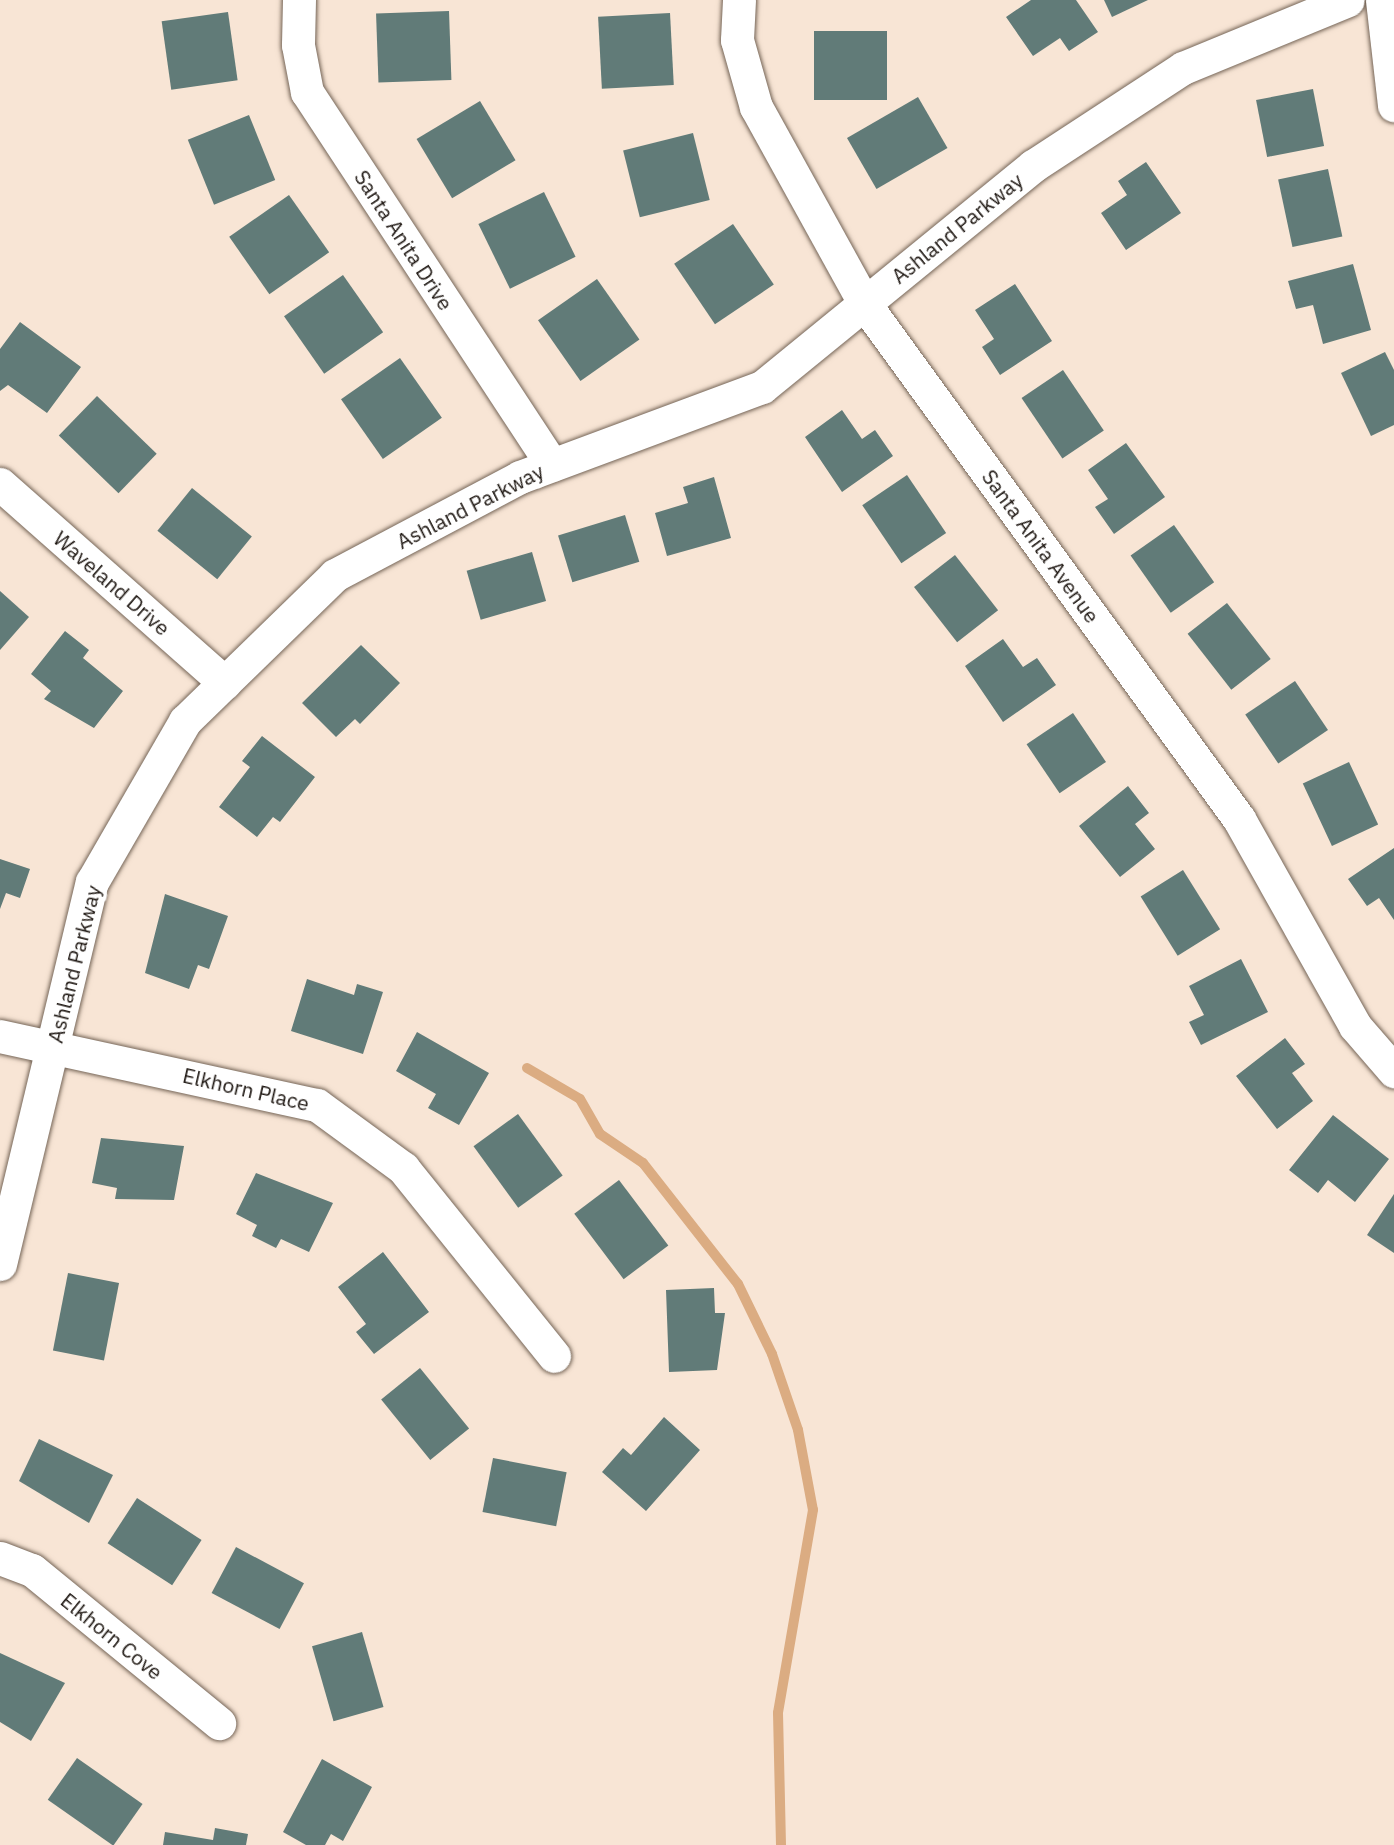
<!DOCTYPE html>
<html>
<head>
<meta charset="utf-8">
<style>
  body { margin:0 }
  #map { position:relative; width:1394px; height:1845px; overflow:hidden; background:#f8e5d5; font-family:"IBM Plex Sans",sans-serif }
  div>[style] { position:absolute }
  .stream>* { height:10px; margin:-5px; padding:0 5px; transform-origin:5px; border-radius:5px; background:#dbac82 }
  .building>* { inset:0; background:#617b78; transform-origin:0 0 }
  .roads { filter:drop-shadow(0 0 2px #756557) drop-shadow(0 0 2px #756557) }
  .minor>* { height:33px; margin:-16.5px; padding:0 16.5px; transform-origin:16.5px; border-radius:16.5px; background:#fff }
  span { translate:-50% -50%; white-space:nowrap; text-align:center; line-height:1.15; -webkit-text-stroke:7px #fff; paint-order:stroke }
  .street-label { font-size:21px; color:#1f1813 }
</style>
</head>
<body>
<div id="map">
  <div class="stream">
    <i style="left:527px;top:1068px;width:61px;rotate:30.3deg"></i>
    <i style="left:580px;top:1099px;width:40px;rotate:60.3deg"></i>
    <i style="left:600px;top:1134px;width:52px;rotate:34deg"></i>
    <i style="left:643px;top:1163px;width:154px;rotate:51.9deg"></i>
    <i style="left:738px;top:1284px;width:78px;rotate:64.1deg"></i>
    <i style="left:772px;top:1354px;width:80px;rotate:71.1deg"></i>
    <i style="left:798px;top:1430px;width:81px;rotate:79.4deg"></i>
    <i style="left:813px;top:1510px;width:206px;rotate:99.8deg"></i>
    <i style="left:778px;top:1713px;width:132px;rotate:88.7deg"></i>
  </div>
  <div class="building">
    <i style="clip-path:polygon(1031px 0,1076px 0,1098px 32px,1069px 51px,1060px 38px,1033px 56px,1006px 17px)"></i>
    <i style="clip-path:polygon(1104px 0,1148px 0,1112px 17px)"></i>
    <i style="left:449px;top:11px;width:69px;height:73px;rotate:88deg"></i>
    <i style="left:228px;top:12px;width:69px;height:67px;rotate:82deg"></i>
    <i style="left:670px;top:13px;width:72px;height:72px;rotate:87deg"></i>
    <i style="left:814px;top:31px;width:73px;height:69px"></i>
    <i style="left:1313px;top:89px;width:58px;height:58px;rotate:79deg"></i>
    <i style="left:918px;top:97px;width:59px;height:82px;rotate:60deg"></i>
    <i style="left:480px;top:101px;width:69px;height:74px;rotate:59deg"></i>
    <i style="left:249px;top:115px;width:70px;height:66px;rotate:68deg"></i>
    <i style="left:693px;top:133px;width:69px;height:72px;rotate:76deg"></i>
    <i style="clip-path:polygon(1146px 162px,1181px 213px,1126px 250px,1101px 213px,1127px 195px,1118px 181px)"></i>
    <i style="left:1328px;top:169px;width:69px;height:51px;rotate:78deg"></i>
    <i style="left:544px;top:192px;width:72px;height:73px;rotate:64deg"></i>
    <i style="left:289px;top:195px;width:70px;height:73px;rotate:55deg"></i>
    <i style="left:733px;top:224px;width:73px;height:71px;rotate:56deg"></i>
    <i style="clip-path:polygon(1353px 264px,1371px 330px,1323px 344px,1313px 305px,1296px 309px,1288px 281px)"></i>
    <i style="left:343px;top:275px;width:70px;height:72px;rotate:55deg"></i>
    <i style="left:597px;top:279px;width:74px;height:72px;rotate:55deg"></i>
    <i style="clip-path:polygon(1015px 284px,1052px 341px,1000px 375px,982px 347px,994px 339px,975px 310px)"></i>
    <i style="clip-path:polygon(20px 322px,81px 367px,47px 413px,8px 385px,0 391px,0 349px)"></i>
    <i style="clip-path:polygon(1385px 352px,1394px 370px,1394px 425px,1371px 436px,1341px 373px)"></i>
    <i style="left:400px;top:358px;width:73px;height:72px;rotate:55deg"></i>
    <i style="left:1063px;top:370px;width:73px;height:50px;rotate:56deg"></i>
    <i style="left:97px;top:396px;width:83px;height:55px;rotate:44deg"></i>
    <i style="clip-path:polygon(842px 410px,862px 439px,875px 430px,893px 456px,842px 492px,805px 437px)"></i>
    <i style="clip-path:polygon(1126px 443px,1165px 497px,1114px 534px,1095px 507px,1108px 499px,1088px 470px)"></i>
    <i style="left:907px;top:475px;width:70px;height:54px;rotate:56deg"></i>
    <i style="clip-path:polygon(714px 477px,731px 538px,667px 556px,655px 513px,688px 503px,683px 487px)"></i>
    <i style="left:192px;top:488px;width:77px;height:55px;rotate:39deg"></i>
    <i style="left:625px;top:515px;width:49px;height:70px;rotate:73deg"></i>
    <i style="left:1174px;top:525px;width:70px;height:53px;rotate:55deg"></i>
    <i style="left:532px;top:552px;width:51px;height:68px;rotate:74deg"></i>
    <i style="left:955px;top:555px;width:70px;height:52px;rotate:52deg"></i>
    <i style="clip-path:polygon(0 591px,29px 617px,0 650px)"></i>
    <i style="left:1227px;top:603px;width:71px;height:50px;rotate:52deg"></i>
    <i style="clip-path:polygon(65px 631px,89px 650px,83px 658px,123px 691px,94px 728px,44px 699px,51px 691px,31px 674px)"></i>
    <i style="clip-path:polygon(1003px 639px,1023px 667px,1037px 658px,1056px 685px,1003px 722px,965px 666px)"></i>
    <i style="clip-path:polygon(361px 645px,400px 683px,360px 724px,355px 719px,336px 737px,302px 703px)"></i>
    <i style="left:1295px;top:681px;width:59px;height:60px;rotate:56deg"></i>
    <i style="left:1073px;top:713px;width:59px;height:56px;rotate:56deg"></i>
    <i style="clip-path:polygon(262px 736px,315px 777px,280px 822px,273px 817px,257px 837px,219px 807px,250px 767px,242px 761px)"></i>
    <i style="left:1349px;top:762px;width:69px;height:51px;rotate:65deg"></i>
    <i style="clip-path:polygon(1128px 786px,1149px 813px,1135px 824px,1155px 849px,1120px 877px,1079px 826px)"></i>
    <i style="clip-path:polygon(1394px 848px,1394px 920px,1379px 898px,1367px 906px,1348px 879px)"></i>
    <i style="clip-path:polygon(0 859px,30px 869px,20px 898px,6px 893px,0 909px)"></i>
    <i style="left:1183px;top:870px;width:70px;height:50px;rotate:58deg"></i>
    <i style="clip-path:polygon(165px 894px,228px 916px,209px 969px,198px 965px,189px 989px,145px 973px)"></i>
    <i style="clip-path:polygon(1241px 959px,1268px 1012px,1201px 1045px,1189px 1022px,1204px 1015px,1189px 986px)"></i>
    <i style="clip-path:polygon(307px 979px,354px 995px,357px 984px,383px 992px,363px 1054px,291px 1031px)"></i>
    <i style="clip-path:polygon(417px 1032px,489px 1073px,459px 1125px,428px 1108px,436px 1094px,396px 1071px)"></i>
    <i style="clip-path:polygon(1285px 1038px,1305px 1064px,1292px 1073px,1313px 1101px,1277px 1129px,1236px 1076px)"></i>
    <i style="left:518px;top:1114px;width:76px;height:55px;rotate:54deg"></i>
    <i style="clip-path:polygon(1333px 1115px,1389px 1159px,1355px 1202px,1328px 1180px,1318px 1193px,1289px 1170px)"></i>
    <i style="clip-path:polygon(101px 1138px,184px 1146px,174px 1200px,115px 1199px,117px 1188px,92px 1183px)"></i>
    <i style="clip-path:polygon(256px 1173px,333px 1203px,309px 1252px,281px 1239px,276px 1248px,252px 1236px,257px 1225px,236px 1214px)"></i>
    <i style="left:619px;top:1180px;width:82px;height:56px;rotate:53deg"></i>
    <i style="clip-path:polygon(1394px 1194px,1394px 1253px,1367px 1235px)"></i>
    <i style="clip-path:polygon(383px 1252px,429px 1312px,374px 1354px,356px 1332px,366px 1324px,338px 1287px)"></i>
    <i style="left:68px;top:1273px;width:52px;height:79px;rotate:11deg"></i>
    <i style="clip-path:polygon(714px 1288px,715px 1313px,725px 1313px,717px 1370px,669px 1372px,666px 1290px)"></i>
    <i style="left:420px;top:1368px;width:78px;height:50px;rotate:51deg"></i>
    <i style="clip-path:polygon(664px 1417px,700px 1450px,646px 1511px,602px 1472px,623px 1448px,631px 1455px)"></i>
    <i style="clip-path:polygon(39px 1439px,113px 1475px,89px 1523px,19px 1481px)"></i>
    <i style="left:493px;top:1458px;width:75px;height:55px;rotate:11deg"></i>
    <i style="left:137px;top:1498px;width:77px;height:54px;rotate:33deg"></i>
    <i style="left:236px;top:1547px;width:77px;height:52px;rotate:28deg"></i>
    <i style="left:362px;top:1632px;width:78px;height:52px;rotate:74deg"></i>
    <i style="clip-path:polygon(0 1653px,65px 1683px,31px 1741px,0 1722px)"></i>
    <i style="left:77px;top:1758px;width:80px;height:51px;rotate:35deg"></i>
    <i style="clip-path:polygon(322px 1759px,372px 1787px,343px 1841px,331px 1834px,325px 1845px,306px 1845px,283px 1832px)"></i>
    <i style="clip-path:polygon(215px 1828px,248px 1834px,246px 1845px,163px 1845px,165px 1832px,213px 1840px)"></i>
  </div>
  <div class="roads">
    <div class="minor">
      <i style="left:299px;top:0;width:45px;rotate:91.3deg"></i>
      <i style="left:298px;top:45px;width:48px;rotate:79.2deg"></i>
      <i style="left:307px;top:92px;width:446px;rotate:56.7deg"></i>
      <i style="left:739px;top:0;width:40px;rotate:92.9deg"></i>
      <i style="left:737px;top:40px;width:70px;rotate:74.2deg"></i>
      <i style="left:756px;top:107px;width:224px;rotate:61.1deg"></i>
      <i style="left:864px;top:303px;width:638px;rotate:53.99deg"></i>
      <i style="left:1239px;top:819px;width:237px;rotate:60.7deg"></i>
      <i style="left:1355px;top:1026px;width:60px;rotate:49.1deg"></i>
      <i style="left:1382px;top:0;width:106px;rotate:83.5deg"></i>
      <i style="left:0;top:484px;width:300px;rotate:41.5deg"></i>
      <i style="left:0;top:1036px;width:324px;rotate:12.3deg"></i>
      <i style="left:317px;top:1105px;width:107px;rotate:36.2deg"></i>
      <i style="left:403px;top:1168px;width:241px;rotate:51.2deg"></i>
      <i style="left:0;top:1264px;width:393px;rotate:-76.5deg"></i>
      <i style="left:92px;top:882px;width:186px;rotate:-60deg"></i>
      <i style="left:185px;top:721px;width:209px;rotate:-44.2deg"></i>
      <i style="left:335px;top:575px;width:209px;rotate:-27.9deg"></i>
      <i style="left:520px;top:477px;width:258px;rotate:-20.4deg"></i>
      <i style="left:762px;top:387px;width:350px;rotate:-39.2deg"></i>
      <i style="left:1033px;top:166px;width:179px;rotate:-33.2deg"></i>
      <i style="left:1183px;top:68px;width:178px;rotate:-22.4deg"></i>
      <i style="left:0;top:1558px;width:34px;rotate:21deg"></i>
      <i style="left:32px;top:1570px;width:242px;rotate:39.3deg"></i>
    </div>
  </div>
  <div class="street-label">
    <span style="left:957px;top:228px;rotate:-39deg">Ashland Parkway</span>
    <span style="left:404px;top:240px;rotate:57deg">Santa Anita Drive</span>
    <span style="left:470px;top:506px;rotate:-27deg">Ashland Parkway</span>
    <span style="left:1041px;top:546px;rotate:54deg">Santa Anita Avenue</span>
    <span style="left:112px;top:583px;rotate:41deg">Waveland Drive</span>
    <span style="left:74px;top:964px;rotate:-76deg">Ashland Parkway</span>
    <span style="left:246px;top:1089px;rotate:13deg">Elkhorn Place</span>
    <span style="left:112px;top:1636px;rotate:39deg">Elkhorn Cove</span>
  </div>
</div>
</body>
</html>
